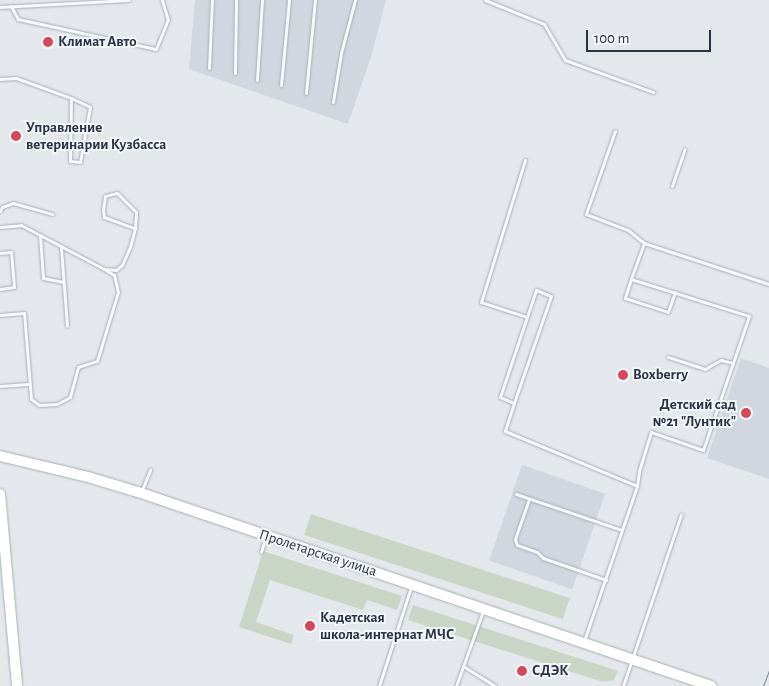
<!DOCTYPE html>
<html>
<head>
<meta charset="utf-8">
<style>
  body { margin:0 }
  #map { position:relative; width:769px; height:686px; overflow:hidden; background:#e4e7ec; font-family:"Alegreya Sans",sans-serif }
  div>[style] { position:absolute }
  .built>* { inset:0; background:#d2d6de; transform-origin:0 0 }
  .green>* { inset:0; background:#c9d6c5; transform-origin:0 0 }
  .roads { filter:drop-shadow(0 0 1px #a9aeb7) drop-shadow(0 0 1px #a9aeb7) }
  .lane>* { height:3px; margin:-1.5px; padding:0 1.5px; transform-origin:1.5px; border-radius:1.5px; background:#f7f8fa }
  .secondary>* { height:10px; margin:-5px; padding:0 5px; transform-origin:5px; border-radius:5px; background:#fff }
  .tram>* { height:1px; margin:-0.5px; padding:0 0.5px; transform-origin:0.5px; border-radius:0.5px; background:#7d8696 }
  .dots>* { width:14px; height:14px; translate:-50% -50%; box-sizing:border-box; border:2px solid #f4f6f9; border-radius:50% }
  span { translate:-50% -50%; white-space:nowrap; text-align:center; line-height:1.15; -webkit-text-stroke:4px #f4f6f9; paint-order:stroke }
  .poi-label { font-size:15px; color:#2b3445; font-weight:700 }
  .left { translate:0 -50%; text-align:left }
  .right { translate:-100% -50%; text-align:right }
  .street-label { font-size:15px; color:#2b3445 }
  .scale { position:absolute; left:586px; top:30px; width:125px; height:22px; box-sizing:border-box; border:2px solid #2b3445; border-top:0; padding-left:6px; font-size:15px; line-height:18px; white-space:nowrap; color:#2b3445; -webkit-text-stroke:4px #f4f6f9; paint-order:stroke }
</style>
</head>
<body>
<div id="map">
  <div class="built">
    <i style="clip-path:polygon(195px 0,386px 0,371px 57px,348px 124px,189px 69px)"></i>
    <i style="clip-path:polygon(741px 358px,769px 368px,769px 479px,707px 458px)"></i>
    <i style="left:522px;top:465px;width:88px;height:101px;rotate:19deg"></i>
  </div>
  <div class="green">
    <i style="left:311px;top:514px;width:272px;height:22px;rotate:18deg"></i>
    <i style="clip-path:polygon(263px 551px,402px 596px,397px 610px,367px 600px,363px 610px,270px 580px,256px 622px,294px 635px,291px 644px,239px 627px)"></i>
    <i style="clip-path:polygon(413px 605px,618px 671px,614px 680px,603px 682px,408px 620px)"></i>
  </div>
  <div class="roads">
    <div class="lane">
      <i style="left:485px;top:0;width:64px;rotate:22.1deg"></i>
      <i style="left:544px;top:24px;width:42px;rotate:59.7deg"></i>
      <i style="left:565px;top:60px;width:94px;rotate:20deg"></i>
      <i style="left:11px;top:6px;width:15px;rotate:62deg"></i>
      <i style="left:18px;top:19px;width:141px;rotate:12.3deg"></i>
      <i style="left:156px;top:49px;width:31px;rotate:-68deg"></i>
      <i style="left:168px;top:20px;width:21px;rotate:-107deg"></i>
      <i style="left:0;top:7px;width:129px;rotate:-3.1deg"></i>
      <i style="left:209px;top:68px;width:68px;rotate:-87.5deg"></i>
      <i style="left:235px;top:73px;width:73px;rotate:-89.2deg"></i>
      <i style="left:0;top:79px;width:16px;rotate:-4deg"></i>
      <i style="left:16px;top:78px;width:59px;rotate:20deg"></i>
      <i style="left:71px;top:98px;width:21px;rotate:25deg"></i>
      <i style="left:90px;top:107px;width:56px;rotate:100.3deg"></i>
      <i style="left:80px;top:162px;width:10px;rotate:-174deg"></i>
      <i style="left:70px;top:161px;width:63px;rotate:-89.1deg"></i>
      <i style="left:257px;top:80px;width:80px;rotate:-86.4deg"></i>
      <i style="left:281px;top:85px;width:85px;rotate:-84.6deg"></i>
      <i style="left:306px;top:93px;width:93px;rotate:-84.5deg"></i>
      <i style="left:333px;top:102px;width:50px;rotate:-80.7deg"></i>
      <i style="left:341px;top:53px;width:55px;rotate:-75.2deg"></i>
      <i style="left:615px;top:131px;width:88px;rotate:109.3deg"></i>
      <i style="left:586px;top:214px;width:45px;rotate:20.9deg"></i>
      <i style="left:628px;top:230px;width:21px;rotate:39deg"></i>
      <i style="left:644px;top:243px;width:132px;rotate:18.2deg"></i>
      <i style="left:525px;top:160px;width:149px;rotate:107.2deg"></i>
      <i style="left:481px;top:302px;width:48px;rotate:18.1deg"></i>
      <i style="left:672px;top:186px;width:39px;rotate:-71deg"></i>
      <i style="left:0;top:211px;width:4px;rotate:-63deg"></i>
      <i style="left:2px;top:207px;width:12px;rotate:-20deg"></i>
      <i style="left:13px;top:203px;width:41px;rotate:15.8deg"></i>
      <i style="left:0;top:227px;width:21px;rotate:-5deg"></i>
      <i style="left:21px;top:225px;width:94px;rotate:27.9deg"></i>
      <i style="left:104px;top:269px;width:12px;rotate:5deg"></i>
      <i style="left:116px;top:270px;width:8px;rotate:-40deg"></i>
      <i style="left:122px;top:265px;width:20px;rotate:-66deg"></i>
      <i style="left:130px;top:247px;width:20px;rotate:-75deg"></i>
      <i style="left:135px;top:228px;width:16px;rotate:-86deg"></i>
      <i style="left:136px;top:212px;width:27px;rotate:-135deg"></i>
      <i style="left:117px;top:193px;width:12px;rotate:166deg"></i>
      <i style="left:105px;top:196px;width:14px;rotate:98deg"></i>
      <i style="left:103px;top:210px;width:7px;rotate:82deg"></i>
      <i style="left:104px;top:217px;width:33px;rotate:20deg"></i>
      <i style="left:40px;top:236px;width:42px;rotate:85.9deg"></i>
      <i style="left:43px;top:278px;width:21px;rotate:11deg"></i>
      <i style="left:644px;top:243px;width:38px;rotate:110deg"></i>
      <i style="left:631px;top:279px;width:124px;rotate:17.4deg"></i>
      <i style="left:749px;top:316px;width:50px;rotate:108.8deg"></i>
      <i style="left:733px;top:363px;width:12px;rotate:-166deg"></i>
      <i style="left:721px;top:360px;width:18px;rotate:151deg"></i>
      <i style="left:705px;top:369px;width:39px;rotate:-162deg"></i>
      <i style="left:61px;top:248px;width:78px;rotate:85.6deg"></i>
      <i style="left:0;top:253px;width:11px;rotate:-5deg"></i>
      <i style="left:11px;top:252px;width:35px;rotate:85deg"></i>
      <i style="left:14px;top:287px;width:14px;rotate:172deg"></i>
      <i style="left:631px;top:279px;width:20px;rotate:108deg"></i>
      <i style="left:625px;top:298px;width:45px;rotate:18deg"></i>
      <i style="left:668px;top:312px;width:21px;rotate:-71deg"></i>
      <i style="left:0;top:315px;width:24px;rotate:-5deg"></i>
      <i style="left:24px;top:313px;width:86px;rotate:85.3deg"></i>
      <i style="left:31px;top:399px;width:10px;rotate:37deg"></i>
      <i style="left:39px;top:405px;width:18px;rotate:-3deg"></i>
      <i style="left:57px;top:404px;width:15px;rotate:-28deg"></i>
      <i style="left:70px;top:397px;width:31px;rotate:-75deg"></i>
      <i style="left:78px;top:367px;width:20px;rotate:-18deg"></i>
      <i style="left:97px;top:361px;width:72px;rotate:-73.1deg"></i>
      <i style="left:118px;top:292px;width:17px;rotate:-103deg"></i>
      <i style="left:114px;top:275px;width:12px;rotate:-149deg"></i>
      <i style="left:0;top:386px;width:28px;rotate:-4deg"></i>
      <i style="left:514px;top:403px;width:15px;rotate:-157deg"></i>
      <i style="left:500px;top:397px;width:113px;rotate:-71.4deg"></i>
      <i style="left:536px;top:290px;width:16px;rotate:22deg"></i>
      <i style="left:551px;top:296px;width:113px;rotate:109.1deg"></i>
      <i style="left:514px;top:403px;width:29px;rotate:108deg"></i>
      <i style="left:505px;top:431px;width:143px;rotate:22.6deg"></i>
      <i style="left:142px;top:490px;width:22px;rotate:-68deg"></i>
      <i style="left:516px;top:494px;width:112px;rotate:18.8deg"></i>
      <i style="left:529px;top:499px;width:42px;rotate:109.3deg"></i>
      <i style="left:515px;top:539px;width:6px;rotate:72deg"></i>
      <i style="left:517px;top:545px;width:21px;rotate:19deg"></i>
      <i style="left:537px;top:552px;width:8px;rotate:45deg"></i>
      <i style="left:543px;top:558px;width:67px;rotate:19.2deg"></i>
      <i style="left:261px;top:552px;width:17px;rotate:-73deg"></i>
      <i style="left:584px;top:641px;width:164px;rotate:-71.1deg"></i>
      <i style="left:637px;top:486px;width:15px;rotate:-82deg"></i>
      <i style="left:639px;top:471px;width:41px;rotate:-72.9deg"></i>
      <i style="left:651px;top:432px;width:55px;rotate:19.1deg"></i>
      <i style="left:703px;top:450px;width:92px;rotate:-71deg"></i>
      <i style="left:463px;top:666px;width:38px;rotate:32deg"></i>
      <i style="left:379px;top:686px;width:104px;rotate:-72.1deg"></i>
      <i style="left:456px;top:686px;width:80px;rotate:-70.2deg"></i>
      <i style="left:623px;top:686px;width:181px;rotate:-71.3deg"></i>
    </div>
    <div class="secondary">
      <i style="left:0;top:456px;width:90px;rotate:13.4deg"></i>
      <i style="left:88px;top:477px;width:55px;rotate:16.8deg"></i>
      <i style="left:141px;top:493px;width:602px;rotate:18.71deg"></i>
      <i style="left:0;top:494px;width:193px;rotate:84.9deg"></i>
    </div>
  </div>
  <div class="tram">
    <i style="left:763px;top:686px;width:17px;rotate:-69deg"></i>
  </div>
  <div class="dots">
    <i style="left:48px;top:42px;background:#d1495b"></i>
    <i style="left:16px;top:136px;background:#d1495b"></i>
    <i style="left:623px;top:375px;background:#d1495b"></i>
    <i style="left:746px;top:413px;background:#d1495b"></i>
    <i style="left:310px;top:626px;background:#d1495b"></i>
    <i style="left:522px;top:671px;background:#d1495b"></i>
  </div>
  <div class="poi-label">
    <span class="left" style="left:58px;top:42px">Климат Авто</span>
    <span class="left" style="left:26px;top:136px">Управление<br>ветеринарии Кузбасса</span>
    <span class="left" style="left:633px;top:375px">Boxberry</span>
    <span class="right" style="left:736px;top:413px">Детский сад<br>№21 "Лунтик"</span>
    <span class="left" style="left:320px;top:626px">Кадетская<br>школа-интернат МЧС</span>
    <span class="left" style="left:532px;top:671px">СДЭК</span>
  </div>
  <div class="street-label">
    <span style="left:318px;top:553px;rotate:18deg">Пролетарская улица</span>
  </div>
  <div class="scale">100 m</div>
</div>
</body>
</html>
